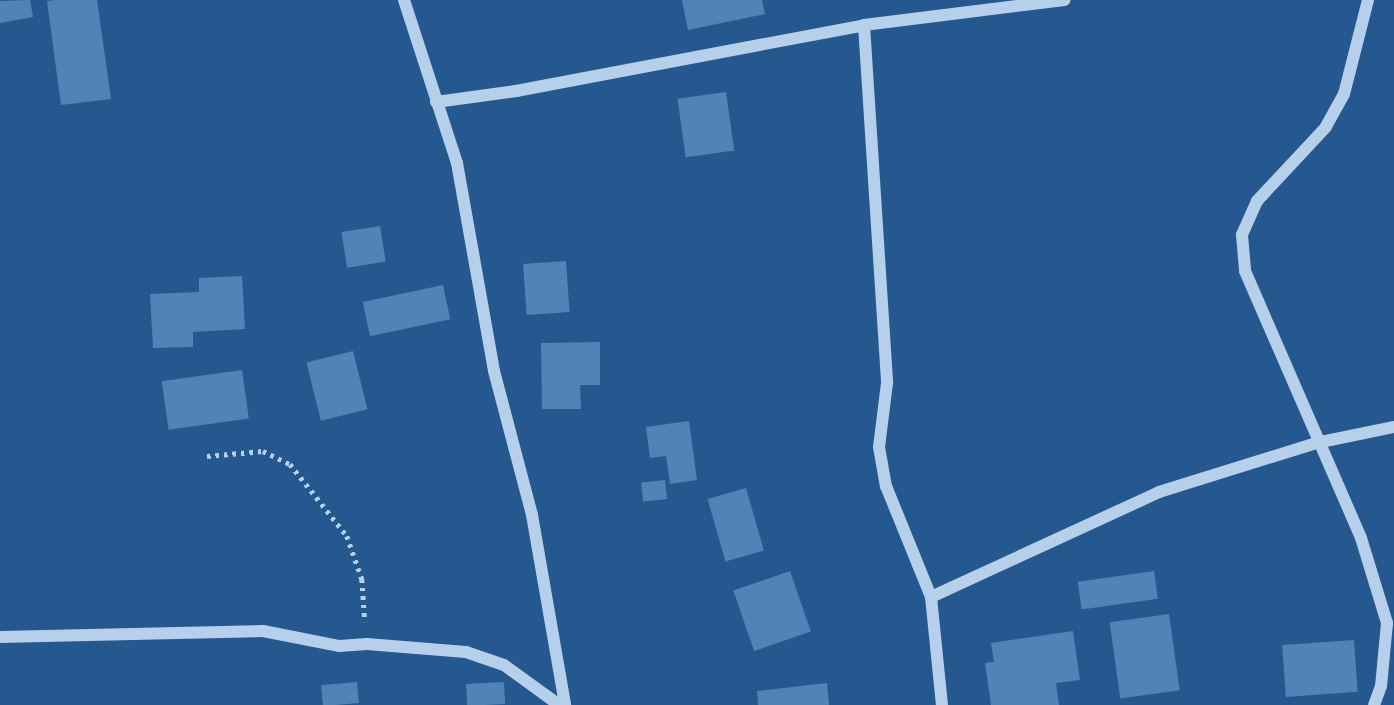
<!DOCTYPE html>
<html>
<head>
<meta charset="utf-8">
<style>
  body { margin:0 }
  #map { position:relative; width:1394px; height:705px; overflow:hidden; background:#25588e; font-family:Arial,sans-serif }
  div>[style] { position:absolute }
  .building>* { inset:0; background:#5283b7; transform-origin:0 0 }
  .path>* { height:4.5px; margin-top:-2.25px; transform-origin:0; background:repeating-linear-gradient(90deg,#b6d0eb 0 3.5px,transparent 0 8.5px) }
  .minor>* { height:12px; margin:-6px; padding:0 6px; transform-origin:6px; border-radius:6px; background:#b6d0eb }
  span { translate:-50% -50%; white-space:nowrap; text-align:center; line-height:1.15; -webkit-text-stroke:5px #25588e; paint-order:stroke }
</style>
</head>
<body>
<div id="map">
  <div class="building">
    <i style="clip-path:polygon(30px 0,33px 17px,0 23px,0 1px)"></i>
    <i style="clip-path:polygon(56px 0,97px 0,111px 99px,61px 105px,47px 1px)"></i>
    <i style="clip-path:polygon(682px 0,762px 0,765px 14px,688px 30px)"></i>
    <i style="left:726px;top:92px;width:59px;height:49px;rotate:82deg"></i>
    <i style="left:380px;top:226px;width:36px;height:39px;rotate:81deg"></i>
    <i style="left:566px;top:261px;width:51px;height:43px;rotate:86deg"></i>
    <i style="clip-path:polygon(242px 276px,245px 329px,193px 332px,193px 347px,153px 348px,150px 294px,199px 292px,199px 278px)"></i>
    <i style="left:443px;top:285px;width:35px;height:82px;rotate:78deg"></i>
    <i style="clip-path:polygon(600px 342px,600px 385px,580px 385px,581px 409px,542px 409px,541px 343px)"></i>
    <i style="left:353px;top:351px;width:60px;height:48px;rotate:76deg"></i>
    <i style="left:242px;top:370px;width:49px;height:81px;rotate:82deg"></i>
    <i style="clip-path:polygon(689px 421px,697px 480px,670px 484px,666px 456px,650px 458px,646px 427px)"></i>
    <i style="left:665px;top:480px;width:19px;height:24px;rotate:84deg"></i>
    <i style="left:746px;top:488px;width:65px;height:40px;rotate:74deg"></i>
    <i style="left:790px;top:571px;width:64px;height:60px;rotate:71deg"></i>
    <i style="left:1154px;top:571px;width:28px;height:77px;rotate:82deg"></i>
    <i style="left:1169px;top:614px;width:77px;height:60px;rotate:82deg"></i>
    <i style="clip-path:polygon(1073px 631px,1080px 680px,1056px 683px,1059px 705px,991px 705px,985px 663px,994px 662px,991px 643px)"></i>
    <i style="left:1354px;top:640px;width:52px;height:72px;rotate:86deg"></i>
    <i style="left:357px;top:682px;width:21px;height:36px;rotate:85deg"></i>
    <i style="left:504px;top:682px;width:22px;height:38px;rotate:87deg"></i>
    <i style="clip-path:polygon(827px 683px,829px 705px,758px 705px,757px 691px)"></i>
  </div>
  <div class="path">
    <i style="left:207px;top:456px;width:56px;rotate:-5.1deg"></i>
    <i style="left:263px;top:451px;width:30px;rotate:26deg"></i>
    <i style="left:290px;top:464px;width:92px;rotate:51.6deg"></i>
    <i style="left:347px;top:536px;width:46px;rotate:70.8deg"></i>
    <i style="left:362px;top:579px;width:43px;rotate:86deg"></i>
  </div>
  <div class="minor">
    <i style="left:404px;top:0;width:171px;rotate:72deg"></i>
    <i style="left:457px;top:163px;width:211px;rotate:79.9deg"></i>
    <i style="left:494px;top:371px;width:149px;rotate:75.2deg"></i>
    <i style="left:532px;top:515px;width:193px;rotate:80.1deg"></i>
    <i style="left:1368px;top:0;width:97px;rotate:104.3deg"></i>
    <i style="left:1344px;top:94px;width:38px;rotate:119deg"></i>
    <i style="left:1326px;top:127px;width:101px;rotate:133deg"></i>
    <i style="left:1257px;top:201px;width:37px;rotate:114deg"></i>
    <i style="left:1242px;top:235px;width:36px;rotate:85deg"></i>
    <i style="left:1245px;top:271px;width:291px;rotate:66.5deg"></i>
    <i style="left:1361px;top:538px;width:89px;rotate:73deg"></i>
    <i style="left:1387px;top:623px;width:63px;rotate:95.4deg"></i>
    <i style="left:1381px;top:686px;width:20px;rotate:110deg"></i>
    <i style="left:864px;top:25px;width:359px;rotate:86.3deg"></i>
    <i style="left:887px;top:383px;width:64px;rotate:97.1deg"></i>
    <i style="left:879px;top:447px;width:40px;rotate:80deg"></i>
    <i style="left:886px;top:486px;width:120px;rotate:67.9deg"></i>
    <i style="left:931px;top:597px;width:109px;rotate:84.2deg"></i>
    <i style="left:436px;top:102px;width:81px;rotate:-7.8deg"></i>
    <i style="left:516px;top:91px;width:354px;rotate:-10.7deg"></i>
    <i style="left:864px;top:25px;width:202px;rotate:-7.1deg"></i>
    <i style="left:931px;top:597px;width:251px;rotate:-24.7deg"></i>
    <i style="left:1159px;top:492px;width:164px;rotate:-17.3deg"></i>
    <i style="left:1316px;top:443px;width:80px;rotate:-11.6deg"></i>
    <i style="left:0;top:637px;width:263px;rotate:-1.3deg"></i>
    <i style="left:263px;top:631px;width:77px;rotate:11.2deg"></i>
    <i style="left:339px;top:646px;width:28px;rotate:-4deg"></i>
    <i style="left:367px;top:644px;width:99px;rotate:4.6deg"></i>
    <i style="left:466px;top:652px;width:40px;rotate:18.9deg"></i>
    <i style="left:504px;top:665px;width:68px;rotate:36deg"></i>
  </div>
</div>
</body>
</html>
